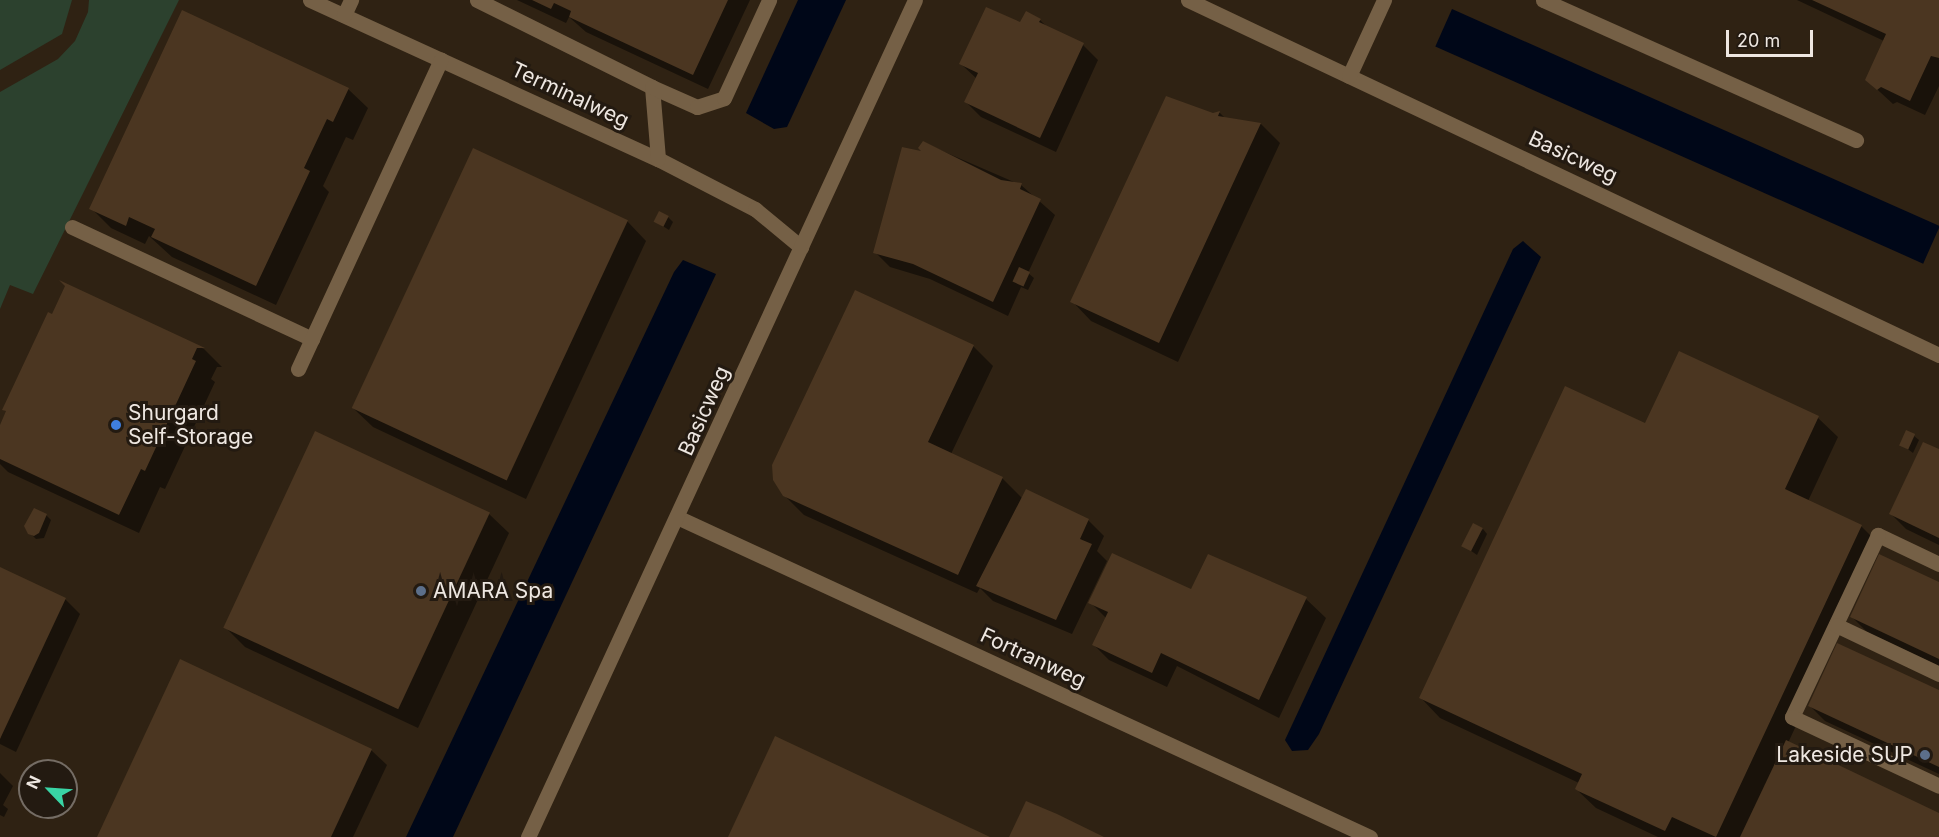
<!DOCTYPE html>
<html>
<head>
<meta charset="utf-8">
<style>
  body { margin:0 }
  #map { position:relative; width:1939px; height:837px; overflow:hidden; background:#231a11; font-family:Inter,sans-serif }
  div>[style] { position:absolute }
  .built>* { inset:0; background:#2f2213 }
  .green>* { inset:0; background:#2c412e }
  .water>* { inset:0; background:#000718; transform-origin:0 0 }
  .shadow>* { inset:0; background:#0007 }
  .building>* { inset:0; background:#4b3621; transform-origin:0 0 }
  .minor>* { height:15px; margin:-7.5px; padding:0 7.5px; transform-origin:7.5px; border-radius:7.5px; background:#756046 }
  .dots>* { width:16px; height:16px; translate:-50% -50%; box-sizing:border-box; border:3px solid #231a11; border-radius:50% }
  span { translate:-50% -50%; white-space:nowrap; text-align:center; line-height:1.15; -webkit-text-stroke:6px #231a11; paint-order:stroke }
  .street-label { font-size:21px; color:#eee7e1 }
  .poi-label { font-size:21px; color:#eee7e1 }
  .left { translate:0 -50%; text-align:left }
  .right { translate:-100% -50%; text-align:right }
  .north { position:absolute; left:18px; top:759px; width:60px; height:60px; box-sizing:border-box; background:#231a11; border:2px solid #746c64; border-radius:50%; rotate:295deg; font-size:16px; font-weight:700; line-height:24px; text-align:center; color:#eee7e1 }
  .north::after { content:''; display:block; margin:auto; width:21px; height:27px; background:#39d4a5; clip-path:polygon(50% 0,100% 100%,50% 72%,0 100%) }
  .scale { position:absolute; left:1726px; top:30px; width:87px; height:27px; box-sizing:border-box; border:3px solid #eee7e1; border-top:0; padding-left:8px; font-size:18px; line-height:21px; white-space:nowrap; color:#eee7e1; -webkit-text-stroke:4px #231a11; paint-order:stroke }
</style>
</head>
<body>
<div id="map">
  <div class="built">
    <i style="clip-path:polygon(evenodd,0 0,1939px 0,1939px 837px,0 837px,0 0,30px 771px,66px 771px,66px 807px,30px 807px,30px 771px)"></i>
  </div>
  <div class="green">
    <i style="clip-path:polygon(0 0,72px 0,62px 34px,0 70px)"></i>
    <i style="clip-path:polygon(89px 0,179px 0,33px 294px,10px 285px,0 309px,0 92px,58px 59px,75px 41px,88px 12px)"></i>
  </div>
  <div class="water">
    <i style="clip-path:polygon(798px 0,846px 0,787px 127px,774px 129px,746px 113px)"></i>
    <i style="left:1452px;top:9px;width:534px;height:41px;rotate:24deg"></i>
    <i style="clip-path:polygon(1523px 241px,1541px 257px,1319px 734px,1308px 750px,1292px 751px,1285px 740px,1513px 249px)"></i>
    <i style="clip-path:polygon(683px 260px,716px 274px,453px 837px,406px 837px,674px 272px)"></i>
  </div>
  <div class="shadow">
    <i style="clip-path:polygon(517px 0,750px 0,708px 89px,586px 32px,569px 17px,566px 23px)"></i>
    <i style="clip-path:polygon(1797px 0,1939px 0,1939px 86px,1925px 115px,1897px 102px,1893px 104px,1867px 80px,1884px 41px)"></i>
    <i style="clip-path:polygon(1040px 20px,1049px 29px,1083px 45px,1098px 60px,1056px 152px,981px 117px,966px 102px,977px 79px,961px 64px)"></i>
    <i style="clip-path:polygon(348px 89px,368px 108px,353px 140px,346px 137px,323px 186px,329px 192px,276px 305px,172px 257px,149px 236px,145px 244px,111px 228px,91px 208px)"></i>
    <i style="clip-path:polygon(1220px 113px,1225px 118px,1261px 124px,1280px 143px,1178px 362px,1091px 321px,1072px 301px,1213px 114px)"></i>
    <i style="clip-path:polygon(924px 143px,1021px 185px,1055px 215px,1028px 273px,1034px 278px,1028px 290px,1021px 287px,1008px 316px,930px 279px,890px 267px,875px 252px,926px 153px)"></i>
    <i style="clip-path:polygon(668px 217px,673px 222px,669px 230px,655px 221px)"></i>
    <i style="clip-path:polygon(627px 221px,646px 241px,526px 499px,373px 427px,353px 408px)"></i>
    <i style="clip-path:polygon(67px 285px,204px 349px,222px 367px,217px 367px,211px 379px,215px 382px,165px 489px,160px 487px,139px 533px,8px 472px,0 464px,0 429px)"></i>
    <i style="clip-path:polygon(973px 346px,993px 366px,951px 454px,1002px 478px,1023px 499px,1027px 491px,1088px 520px,1104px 536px,1097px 551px,1107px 561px,1072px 634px,993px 601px,980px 588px,977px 593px,804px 515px,784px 495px)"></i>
    <i style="clip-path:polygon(1818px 418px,1838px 437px,1808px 501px,1861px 526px,1880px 545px,1788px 743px,1939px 814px,1939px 837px,1658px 837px,1596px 808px,1576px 789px,1579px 783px,1440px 718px,1421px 698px,1645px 425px)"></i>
    <i style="clip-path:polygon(1914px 436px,1919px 440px,1913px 453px,1901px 444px)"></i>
    <i style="clip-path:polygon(1939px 451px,1939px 545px,1906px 529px,1891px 514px)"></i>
    <i style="clip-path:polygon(489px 514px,509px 533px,418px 728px,245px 647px,225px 627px)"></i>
    <i style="clip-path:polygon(46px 515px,51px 520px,44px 538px,36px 539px,31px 534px)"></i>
    <i style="clip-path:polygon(1483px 529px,1487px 534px,1477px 555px,1464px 546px)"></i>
    <i style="clip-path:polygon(1209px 556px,1306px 599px,1326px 618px,1279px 718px,1177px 666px,1167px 687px,1109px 660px,1094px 645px,1106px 618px,1090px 602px,1192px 591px)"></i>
    <i style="clip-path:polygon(0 569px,65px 599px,80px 614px,16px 752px,0 744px)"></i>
    <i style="clip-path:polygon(1939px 583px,1939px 666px,1867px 632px,1851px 616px)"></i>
    <i style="clip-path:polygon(1939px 692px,1939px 774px,1825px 721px,1810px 706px)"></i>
    <i style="clip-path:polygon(371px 750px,387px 765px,353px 837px,98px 837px)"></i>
    <i style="clip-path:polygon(0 773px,13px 786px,3px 805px,8px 809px,4px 817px,0 815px)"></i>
  </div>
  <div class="building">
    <i style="clip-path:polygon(532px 0,728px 0,693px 75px,569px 17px,571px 11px,554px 3px,551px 9px)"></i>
    <i style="clip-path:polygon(1812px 0,1939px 0,1939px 58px,1931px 56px,1910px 101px,1881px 87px,1877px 90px,1865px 80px,1886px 34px)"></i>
    <i style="clip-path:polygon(986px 7px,1020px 22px,1026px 11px,1041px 19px,1039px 22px,1084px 43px,1040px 138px,964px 102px,978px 73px,959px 64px)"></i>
    <i style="clip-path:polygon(182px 10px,349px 88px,333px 122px,327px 119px,304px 168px,310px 171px,256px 286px,151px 237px,155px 229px,129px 217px,126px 226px,89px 209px)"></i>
    <i style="clip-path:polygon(1166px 96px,1213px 113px,1220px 111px,1218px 116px,1261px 123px,1159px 343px,1070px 302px)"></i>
    <i style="clip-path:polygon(923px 141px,1001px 180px,1022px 183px,1020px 189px,1041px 199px,993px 302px,913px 264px,873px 253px,902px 147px,921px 151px,918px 148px)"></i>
    <i style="left:473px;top:148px;width:171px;height:287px;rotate:25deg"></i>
    <i style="left:659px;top:211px;width:11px;height:12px;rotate:27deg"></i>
    <i style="left:1019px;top:267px;width:12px;height:16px;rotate:24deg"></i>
    <i style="clip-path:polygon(59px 280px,205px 348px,197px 348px,192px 359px,196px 361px,145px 471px,141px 469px,119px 515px,0 459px,0 425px,6px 411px,2px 410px,48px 312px,52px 314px,65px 286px)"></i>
    <i style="clip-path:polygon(855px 290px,974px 345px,928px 442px,1003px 477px,958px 575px,783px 496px,773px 480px,772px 465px)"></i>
    <i style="clip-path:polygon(1679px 351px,1819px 416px,1785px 489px,1862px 525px,1716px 837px,1672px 817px,1665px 831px,1578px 791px,1575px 789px,1582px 774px,1419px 698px,1565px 386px,1645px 423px)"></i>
    <i style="left:1906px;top:430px;width:10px;height:17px;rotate:24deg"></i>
    <i style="left:315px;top:431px;width:193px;height:217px;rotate:25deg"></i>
    <i style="clip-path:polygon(1923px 442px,1939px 449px,1939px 538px,1889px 514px)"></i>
    <i style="clip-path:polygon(1026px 489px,1089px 519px,1080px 539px,1092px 544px,1056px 620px,976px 586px)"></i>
    <i style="clip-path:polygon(34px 508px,47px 514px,39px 533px,34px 536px,28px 534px,24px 526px)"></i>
    <i style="left:1473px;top:523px;width:11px;height:26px;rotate:27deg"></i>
    <i style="clip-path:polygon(1112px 553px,1191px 589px,1208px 554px,1307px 597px,1259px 700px,1161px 653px,1152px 673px,1092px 645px,1108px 612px,1088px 603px)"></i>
    <i style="clip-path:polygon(1879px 554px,1939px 582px,1939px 659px,1850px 617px)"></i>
    <i style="clip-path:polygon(0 567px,66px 598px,0 739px)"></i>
    <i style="clip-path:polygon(1837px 643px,1939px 690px,1939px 767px,1808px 706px)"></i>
    <i style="clip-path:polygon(180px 659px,372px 749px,331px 837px,97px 837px)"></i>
    <i style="clip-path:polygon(775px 736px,990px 837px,728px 837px)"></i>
    <i style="clip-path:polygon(1786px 740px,1939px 813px,1939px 837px,1740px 837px)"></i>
    <i style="clip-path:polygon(1026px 801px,1057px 814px,1104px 837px,1009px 837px)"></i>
  </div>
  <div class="minor">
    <i style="left:310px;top:0;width:383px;rotate:24.6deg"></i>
    <i style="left:658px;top:159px;width:109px;rotate:27.3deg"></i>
    <i style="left:755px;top:209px;width:60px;rotate:39.6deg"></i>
    <i style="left:477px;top:0;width:195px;rotate:26.4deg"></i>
    <i style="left:652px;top:87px;width:72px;rotate:85.2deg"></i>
    <i style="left:1188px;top:0;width:831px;rotate:25.3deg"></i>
    <i style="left:1543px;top:0;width:343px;rotate:24.1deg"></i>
    <i style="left:344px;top:15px;width:17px;rotate:-65deg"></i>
    <i style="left:1349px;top:76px;width:84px;rotate:-65.3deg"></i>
    <i style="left:652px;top:87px;width:49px;rotate:24deg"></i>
    <i style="left:697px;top:107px;width:28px;rotate:-18deg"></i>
    <i style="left:724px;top:98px;width:108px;rotate:-65.3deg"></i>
    <i style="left:72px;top:227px;width:265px;rotate:25deg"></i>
    <i style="left:298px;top:369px;width:341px;rotate:-65.2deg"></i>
    <i style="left:679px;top:518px;width:761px;rotate:24.78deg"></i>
    <i style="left:1939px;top:564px;width:68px;rotate:-154.6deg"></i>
    <i style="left:1878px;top:535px;width:201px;rotate:115.3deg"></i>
    <i style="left:1792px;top:717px;width:162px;rotate:25.1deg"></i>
    <i style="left:1836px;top:625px;width:114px;rotate:25.4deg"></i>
    <i style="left:528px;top:837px;width:922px;rotate:-65.19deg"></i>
  </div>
  <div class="dots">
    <i style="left:116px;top:425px;background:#3f7fe0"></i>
    <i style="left:421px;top:591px;background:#5c6f8a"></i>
    <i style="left:1925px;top:755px;background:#5c6f8a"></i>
  </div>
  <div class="street-label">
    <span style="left:570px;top:95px;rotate:25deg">Terminalweg</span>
    <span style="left:1573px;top:157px;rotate:25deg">Basicweg</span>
    <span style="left:704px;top:411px;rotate:-66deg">Basicweg</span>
    <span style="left:1033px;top:658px;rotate:25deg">Fortranweg</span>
  </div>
  <div class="poi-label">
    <span class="left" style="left:128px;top:425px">Shurgard<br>Self-Storage</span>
    <span class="left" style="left:433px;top:591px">AMARA Spa</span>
    <span class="right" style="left:1913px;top:755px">Lakeside SUP</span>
  </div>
  <div class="north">N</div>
  <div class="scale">20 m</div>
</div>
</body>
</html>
